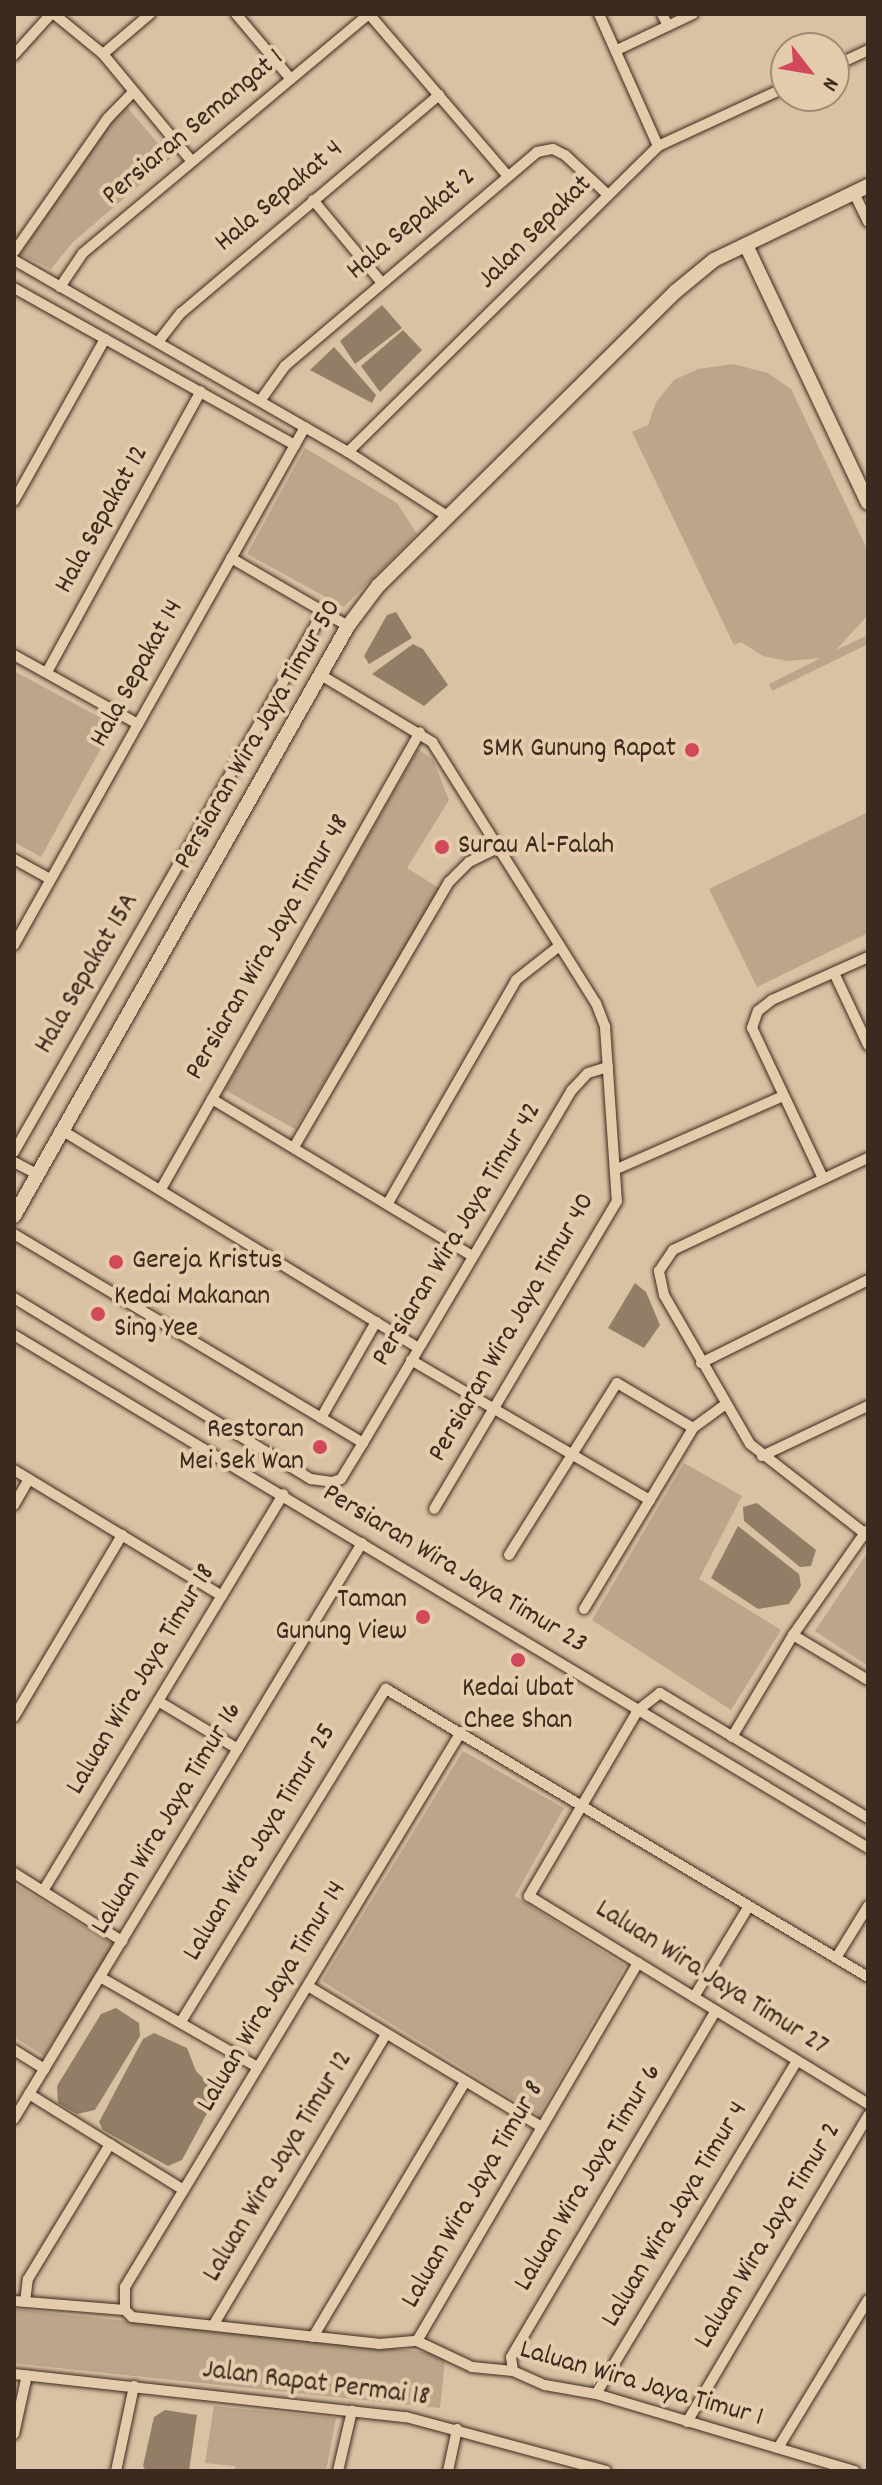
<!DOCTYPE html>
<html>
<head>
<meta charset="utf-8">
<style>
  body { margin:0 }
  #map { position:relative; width:882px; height:2485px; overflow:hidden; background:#d9c1a4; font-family:Dekko,sans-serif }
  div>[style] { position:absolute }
  .green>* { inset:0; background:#bca58a; transform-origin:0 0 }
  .water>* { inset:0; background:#927e67 }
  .roads { filter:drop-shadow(0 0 2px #3b2a1e) drop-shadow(0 0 2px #3b2a1e) }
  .street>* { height:10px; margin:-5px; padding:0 5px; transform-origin:5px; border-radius:5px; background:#e3cbac }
  .secondary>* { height:14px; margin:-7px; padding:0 7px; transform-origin:7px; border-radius:7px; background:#e3cbac }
  .dots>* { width:22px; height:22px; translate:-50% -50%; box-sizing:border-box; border:4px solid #e3cbac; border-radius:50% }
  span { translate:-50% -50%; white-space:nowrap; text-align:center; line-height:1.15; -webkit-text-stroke:8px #e3cbac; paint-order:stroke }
  .street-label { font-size:28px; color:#3b2a1e }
  .poi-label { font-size:28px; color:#3b2a1e }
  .right { translate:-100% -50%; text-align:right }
  .left { translate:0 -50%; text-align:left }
  .frame { position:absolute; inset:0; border:16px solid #3b2a1e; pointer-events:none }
  .north { position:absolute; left:770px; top:32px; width:80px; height:80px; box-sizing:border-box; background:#e3cbac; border:2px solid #a08b73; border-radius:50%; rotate:121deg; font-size:22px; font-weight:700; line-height:32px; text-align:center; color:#3b2a1e }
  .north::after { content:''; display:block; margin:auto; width:28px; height:36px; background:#d1495b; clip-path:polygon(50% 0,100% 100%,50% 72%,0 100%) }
</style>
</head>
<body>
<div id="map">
  <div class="green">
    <i style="clip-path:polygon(124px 104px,171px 158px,72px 243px,51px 269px,20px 254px)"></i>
    <i style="clip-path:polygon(733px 364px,768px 373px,791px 389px,868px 551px,867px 616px,836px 650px,868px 635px,868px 644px,772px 691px,769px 684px,821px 658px,787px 661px,763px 656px,741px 642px,734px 645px,632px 432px,648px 425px,656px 402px,674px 380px,698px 369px)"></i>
    <i style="clip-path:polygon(305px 448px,397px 503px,417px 534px,344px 607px,247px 554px)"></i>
    <i style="clip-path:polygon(14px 671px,114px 725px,41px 857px,14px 842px)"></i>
    <i style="clip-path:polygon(418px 749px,433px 760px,449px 800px,407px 868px,442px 890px,295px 1129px,225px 1090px)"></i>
    <i style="clip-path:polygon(868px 812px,868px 933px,757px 987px,709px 889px)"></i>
    <i style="clip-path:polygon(684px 1463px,742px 1496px,699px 1579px,781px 1630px,731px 1710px,592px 1620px)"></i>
    <i style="clip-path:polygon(867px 1553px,868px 1553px,868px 1666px,815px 1631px)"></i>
    <i style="clip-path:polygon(463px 1751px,564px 1808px,515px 1896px,625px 1966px,539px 2115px,322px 1981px)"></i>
    <i style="clip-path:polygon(14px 1884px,114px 1944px,44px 2056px,14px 2037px)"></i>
    <i style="left:14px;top:2309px;width:434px;height:54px;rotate:6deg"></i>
    <i style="clip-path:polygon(214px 2406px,336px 2418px,326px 2471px,235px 2471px,235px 2466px,205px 2463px)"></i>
  </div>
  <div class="water">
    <i style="clip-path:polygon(382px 305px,402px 328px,355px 364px,340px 341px)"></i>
    <i style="clip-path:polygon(403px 330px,422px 350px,380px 392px,361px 366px)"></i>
    <i style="clip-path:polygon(334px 347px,376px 395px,372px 403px,310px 370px)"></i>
    <i style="clip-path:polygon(396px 612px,412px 638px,369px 664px,364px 656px,387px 615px)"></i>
    <i style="clip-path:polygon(413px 644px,423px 649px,448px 685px,424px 706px,372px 674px)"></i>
    <i style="clip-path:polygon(635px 1283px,646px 1292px,660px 1325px,644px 1348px,608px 1328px)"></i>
    <i style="clip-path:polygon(757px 1503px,816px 1550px,811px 1566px,800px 1567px,744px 1521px,743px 1507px)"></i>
    <i style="clip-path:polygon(738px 1526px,799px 1574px,801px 1586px,789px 1604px,758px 1609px,711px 1578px)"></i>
    <i style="clip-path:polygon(116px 2008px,139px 2023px,140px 2036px,95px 2110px,77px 2114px,58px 2103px,57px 2086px,101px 2014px)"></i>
    <i style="clip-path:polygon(154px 2033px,187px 2048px,196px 2071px,218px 2093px,182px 2160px,168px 2166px,103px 2130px,99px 2122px,143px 2039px)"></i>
    <i style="clip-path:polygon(165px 2410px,197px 2415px,189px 2471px,146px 2471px,143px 2466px,154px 2417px)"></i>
  </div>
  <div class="roads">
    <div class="street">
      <i style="left:54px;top:14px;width:63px;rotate:39.2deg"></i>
      <i style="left:103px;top:54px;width:136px;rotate:50.4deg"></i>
      <i style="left:236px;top:14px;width:85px;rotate:49.8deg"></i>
      <i style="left:599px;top:14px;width:145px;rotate:65.9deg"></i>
      <i style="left:662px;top:14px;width:13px;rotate:63deg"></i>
      <i style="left:617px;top:50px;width:84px;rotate:-25.3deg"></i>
      <i style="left:103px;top:54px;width:62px;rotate:-40.4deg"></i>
      <i style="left:14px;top:55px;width:55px;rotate:-47.9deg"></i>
      <i style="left:834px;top:66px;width:38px;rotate:-25deg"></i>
      <i style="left:854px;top:193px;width:32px;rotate:64deg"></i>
      <i style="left:313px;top:200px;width:107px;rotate:50.3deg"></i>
      <i style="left:14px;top:252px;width:164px;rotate:-55deg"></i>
      <i style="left:108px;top:118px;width:36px;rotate:-46deg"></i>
      <i style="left:14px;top:260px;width:385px;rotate:29.9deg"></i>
      <i style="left:348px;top:452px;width:118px;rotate:32.9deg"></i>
      <i style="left:60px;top:287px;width:41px;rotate:-55.9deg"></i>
      <i style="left:83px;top:253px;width:373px;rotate:-39.9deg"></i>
      <i style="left:369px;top:14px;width:213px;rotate:49.4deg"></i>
      <i style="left:14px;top:288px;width:322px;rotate:29.2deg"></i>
      <i style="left:158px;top:342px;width:37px;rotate:-52deg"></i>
      <i style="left:181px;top:313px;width:338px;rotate:-40.2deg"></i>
      <i style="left:260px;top:401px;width:43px;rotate:-54.5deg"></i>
      <i style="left:285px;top:366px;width:331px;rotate:-40.3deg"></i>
      <i style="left:537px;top:152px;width:16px;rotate:-11deg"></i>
      <i style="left:553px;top:149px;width:13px;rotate:27deg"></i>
      <i style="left:565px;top:155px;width:59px;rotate:42.9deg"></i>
      <i style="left:348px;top:452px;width:436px;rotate:-44.6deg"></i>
      <i style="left:658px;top:146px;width:141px;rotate:-24.7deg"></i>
      <i style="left:14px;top:501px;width:186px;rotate:-60.7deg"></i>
      <i style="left:231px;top:558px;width:135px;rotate:30.2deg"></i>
      <i style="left:14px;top:655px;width:142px;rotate:29.1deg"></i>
      <i style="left:47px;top:672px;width:320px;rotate:-61.3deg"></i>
      <i style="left:321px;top:675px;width:130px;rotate:31.1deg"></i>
      <i style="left:432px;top:742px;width:308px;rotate:57.9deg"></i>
      <i style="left:596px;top:1003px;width:26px;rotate:69deg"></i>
      <i style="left:605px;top:1027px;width:174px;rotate:86.1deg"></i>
      <i style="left:617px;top:1201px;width:358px;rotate:120.7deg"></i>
      <i style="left:14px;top:859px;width:41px;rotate:29.1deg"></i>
      <i style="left:14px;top:945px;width:594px;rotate:-60.67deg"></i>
      <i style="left:834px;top:973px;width:80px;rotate:64.7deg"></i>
      <i style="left:212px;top:1099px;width:304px;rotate:31.1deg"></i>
      <i style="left:63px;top:1131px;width:416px;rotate:31.4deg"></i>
      <i style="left:294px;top:1147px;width:307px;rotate:-59.7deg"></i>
      <i style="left:449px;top:882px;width:28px;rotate:-45deg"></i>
      <i style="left:469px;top:862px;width:30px;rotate:-26deg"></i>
      <i style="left:14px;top:1152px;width:622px;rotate:-60.22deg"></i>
      <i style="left:14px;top:1162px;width:26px;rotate:28deg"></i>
      <i style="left:619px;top:1168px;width:179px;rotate:-23.7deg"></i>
      <i style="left:822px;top:1176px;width:164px;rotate:-115.3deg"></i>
      <i style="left:752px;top:1028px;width:18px;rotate:-71deg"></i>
      <i style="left:758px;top:1011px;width:18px;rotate:-38deg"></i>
      <i style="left:772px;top:1000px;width:105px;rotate:-24.1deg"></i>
      <i style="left:161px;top:1189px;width:525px;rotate:-60.46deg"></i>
      <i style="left:388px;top:1203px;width:257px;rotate:-60.1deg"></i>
      <i style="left:516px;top:980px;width:53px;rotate:-38.2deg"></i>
      <i style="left:14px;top:1234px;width:407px;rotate:30.9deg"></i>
      <i style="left:14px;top:1298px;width:348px;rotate:31.4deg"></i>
      <i style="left:311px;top:1479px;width:21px;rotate:8deg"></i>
      <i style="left:332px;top:1482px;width:9px;rotate:-18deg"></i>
      <i style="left:341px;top:1479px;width:42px;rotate:-58.6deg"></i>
      <i style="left:363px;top:1443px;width:410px;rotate:-59.4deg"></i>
      <i style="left:572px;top:1090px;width:23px;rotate:-47deg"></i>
      <i style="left:588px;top:1073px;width:21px;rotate:-17deg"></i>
      <i style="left:14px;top:1335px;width:996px;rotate:30.99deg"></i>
      <i style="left:411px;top:1360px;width:277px;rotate:30.4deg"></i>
      <i style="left:701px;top:1363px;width:186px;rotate:-26.4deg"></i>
      <i style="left:321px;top:1418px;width:111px;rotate:-60.2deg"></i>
      <i style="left:762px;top:1456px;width:117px;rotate:-25.3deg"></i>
      <i style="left:14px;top:1470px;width:243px;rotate:31.2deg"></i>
      <i style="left:14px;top:1505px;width:30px;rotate:-60deg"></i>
      <i style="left:863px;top:1532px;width:143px;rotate:-142.1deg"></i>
      <i style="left:750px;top:1444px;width:172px;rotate:-120deg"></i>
      <i style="left:664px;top:1295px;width:25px;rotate:-102deg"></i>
      <i style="left:659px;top:1271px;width:25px;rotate:-56deg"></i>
      <i style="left:673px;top:1250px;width:216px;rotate:-25.3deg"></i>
      <i style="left:509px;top:1555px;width:203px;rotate:-57.9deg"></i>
      <i style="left:617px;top:1383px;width:88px;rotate:30.6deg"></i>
      <i style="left:584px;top:1609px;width:211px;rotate:-58.9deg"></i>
      <i style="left:693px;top:1428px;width:39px;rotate:-36deg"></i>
      <i style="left:793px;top:1635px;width:87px;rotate:31deg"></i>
      <i style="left:158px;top:1701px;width:93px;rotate:31deg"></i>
      <i style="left:14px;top:1717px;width:212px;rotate:-59.3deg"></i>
      <i style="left:461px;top:1732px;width:649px;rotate:121.19deg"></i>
      <i style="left:125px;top:2287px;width:23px;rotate:90deg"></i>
      <i style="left:125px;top:2310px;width:10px;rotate:45deg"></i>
      <i style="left:132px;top:2317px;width:248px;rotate:6.2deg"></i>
      <i style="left:379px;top:2344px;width:38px;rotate:-5deg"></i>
      <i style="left:417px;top:2341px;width:438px;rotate:-59.7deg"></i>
      <i style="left:732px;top:1737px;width:119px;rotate:-59.1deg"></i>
      <i style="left:793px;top:1635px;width:127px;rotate:-54.9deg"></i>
      <i style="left:868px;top:1818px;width:243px;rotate:-149deg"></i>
      <i style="left:660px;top:1693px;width:28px;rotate:142deg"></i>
      <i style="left:638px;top:1710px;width:216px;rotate:120.4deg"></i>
      <i style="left:529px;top:1896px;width:398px;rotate:31.5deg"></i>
      <i style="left:14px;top:1873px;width:128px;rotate:32.2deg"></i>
      <i style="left:43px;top:1891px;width:464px;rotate:-58.8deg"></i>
      <i style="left:836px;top:1958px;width:61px;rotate:-58.4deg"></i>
      <i style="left:100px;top:1977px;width:181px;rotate:29.8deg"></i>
      <i style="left:308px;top:1986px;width:273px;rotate:31.1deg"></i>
      <i style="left:694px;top:1997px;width:106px;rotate:-58.9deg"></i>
      <i style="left:182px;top:2020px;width:389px;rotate:-58.4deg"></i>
      <i style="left:386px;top:1689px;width:561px;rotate:30.86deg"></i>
      <i style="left:14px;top:2050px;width:36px;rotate:32deg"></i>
      <i style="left:29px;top:2094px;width:182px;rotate:31.8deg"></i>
      <i style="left:14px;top:2119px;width:673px;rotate:-58.86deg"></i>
      <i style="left:14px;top:2301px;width:111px;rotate:4.6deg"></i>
      <i style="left:25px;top:2302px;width:23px;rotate:-83deg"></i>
      <i style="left:28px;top:2279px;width:158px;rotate:-58.7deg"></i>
      <i style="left:214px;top:2324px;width:337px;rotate:-59.3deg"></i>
      <i style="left:313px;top:2337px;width:295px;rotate:-59.2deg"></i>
      <i style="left:417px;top:2341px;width:61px;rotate:25.3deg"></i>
      <i style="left:472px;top:2367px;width:41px;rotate:5.6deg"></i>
      <i style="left:513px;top:2371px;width:35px;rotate:24deg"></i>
      <i style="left:545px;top:2385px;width:52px;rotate:10deg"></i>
      <i style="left:596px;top:2394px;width:270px;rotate:16.6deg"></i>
      <i style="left:513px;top:2371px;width:14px;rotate:-98deg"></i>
      <i style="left:511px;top:2357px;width:402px;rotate:-59.4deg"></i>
      <i style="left:14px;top:2374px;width:394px;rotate:6.3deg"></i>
      <i style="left:406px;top:2417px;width:207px;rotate:15.1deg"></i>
      <i style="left:596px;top:2394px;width:389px;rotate:-58.9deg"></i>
      <i style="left:687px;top:2422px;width:356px;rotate:-59.4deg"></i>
      <i style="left:14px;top:2434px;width:60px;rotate:-77.6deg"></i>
      <i style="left:778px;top:2448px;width:173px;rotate:-58.7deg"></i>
      <i style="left:116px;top:2471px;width:87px;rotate:-78deg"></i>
      <i style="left:338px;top:2471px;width:62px;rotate:-76.9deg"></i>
      <i style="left:448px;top:2471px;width:43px;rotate:-77.9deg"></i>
    </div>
    <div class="secondary">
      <i style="left:746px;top:245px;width:285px;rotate:64.7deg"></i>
      <i style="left:14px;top:1216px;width:678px;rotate:-60.49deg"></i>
      <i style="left:348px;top:626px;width:50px;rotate:-53.1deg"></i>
      <i style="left:378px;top:586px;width:418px;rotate:-44.7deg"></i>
      <i style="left:675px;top:292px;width:50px;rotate:-39.4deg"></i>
      <i style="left:714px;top:260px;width:171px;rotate:-25.7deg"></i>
    </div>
  </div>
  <div class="dots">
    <i style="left:692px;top:750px;background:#d1495b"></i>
    <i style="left:442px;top:847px;background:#d1495b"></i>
    <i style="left:116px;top:1262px;background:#d1495b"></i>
    <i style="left:98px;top:1314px;background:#d1495b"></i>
    <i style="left:320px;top:1447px;background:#d1495b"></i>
    <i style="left:423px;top:1617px;background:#d1495b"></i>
    <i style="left:518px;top:1660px;background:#d1495b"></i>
  </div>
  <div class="street-label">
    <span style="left:194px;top:128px;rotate:-40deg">Persiaran Semangat 1</span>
    <span style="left:280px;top:197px;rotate:-40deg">Hala Sepakat 4</span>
    <span style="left:412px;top:225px;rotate:-40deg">Hala Sepakat 2</span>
    <span style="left:536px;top:233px;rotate:-45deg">Jalan Sepakat</span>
    <span style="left:103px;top:520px;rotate:-61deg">Hala Sepakat 12</span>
    <span style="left:138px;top:674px;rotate:-61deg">Hala Sepakat 14</span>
    <span style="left:259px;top:735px;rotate:-60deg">Persiaran Wira Jaya Timur 50</span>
    <span style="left:269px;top:948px;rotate:-60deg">Persiaran Wira Jaya Timur 48</span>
    <span style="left:88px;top:974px;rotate:-60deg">Hala Sepakat 15A</span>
    <span style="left:458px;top:1235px;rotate:-59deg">Persiaran Wira Jaya Timur 42</span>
    <span style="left:513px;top:1328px;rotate:-60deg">Persiaran Wira Jaya Timur 40</span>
    <span style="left:454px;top:1570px;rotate:31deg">Persiaran Wira Jaya Timur 23</span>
    <span style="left:142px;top:1680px;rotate:-59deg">Laluan Wira Jaya Timur 18</span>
    <span style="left:168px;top:1819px;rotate:-59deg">Laluan Wira Jaya Timur 16</span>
    <span style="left:261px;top:1843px;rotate:-59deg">Laluan Wira Jaya Timur 25</span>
    <span style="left:711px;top:1979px;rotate:32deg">Laluan Wira Jaya Timur 27</span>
    <span style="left:273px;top:1997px;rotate:-59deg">Laluan Wira Jaya Timur 14</span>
    <span style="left:279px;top:2167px;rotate:-59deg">Laluan Wira Jaya Timur 12</span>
    <span style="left:589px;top:2178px;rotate:-59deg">Laluan Wira Jaya Timur 6</span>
    <span style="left:474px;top:2195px;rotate:-60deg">Laluan Wira Jaya Timur 8</span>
    <span style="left:676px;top:2215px;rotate:-59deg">Laluan Wira Jaya Timur 4</span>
    <span style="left:769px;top:2236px;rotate:-59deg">Laluan Wira Jaya Timur 2</span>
    <span style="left:316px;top:2385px;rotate:7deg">Jalan Rapat Permai 18</span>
    <span style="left:641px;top:2385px;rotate:16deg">Laluan Wira Jaya Timur 1</span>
  </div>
  <div class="poi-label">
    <span class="right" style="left:676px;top:750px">SMK Gunung Rapat</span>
    <span class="left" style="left:458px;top:847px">Surau Al-Falah</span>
    <span class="left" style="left:132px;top:1262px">Gereja Kristus</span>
    <span class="left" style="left:114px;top:1314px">Kedai Makanan<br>Sing Yee</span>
    <span class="right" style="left:304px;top:1447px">Restoran<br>Mei Sek Wan</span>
    <span class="right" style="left:407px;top:1617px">Taman<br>Gunung View</span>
    <span style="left:518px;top:1706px">Kedai Ubat<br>Chee Shan</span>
  </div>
  <div class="frame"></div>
  <div class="north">N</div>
</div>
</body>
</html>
